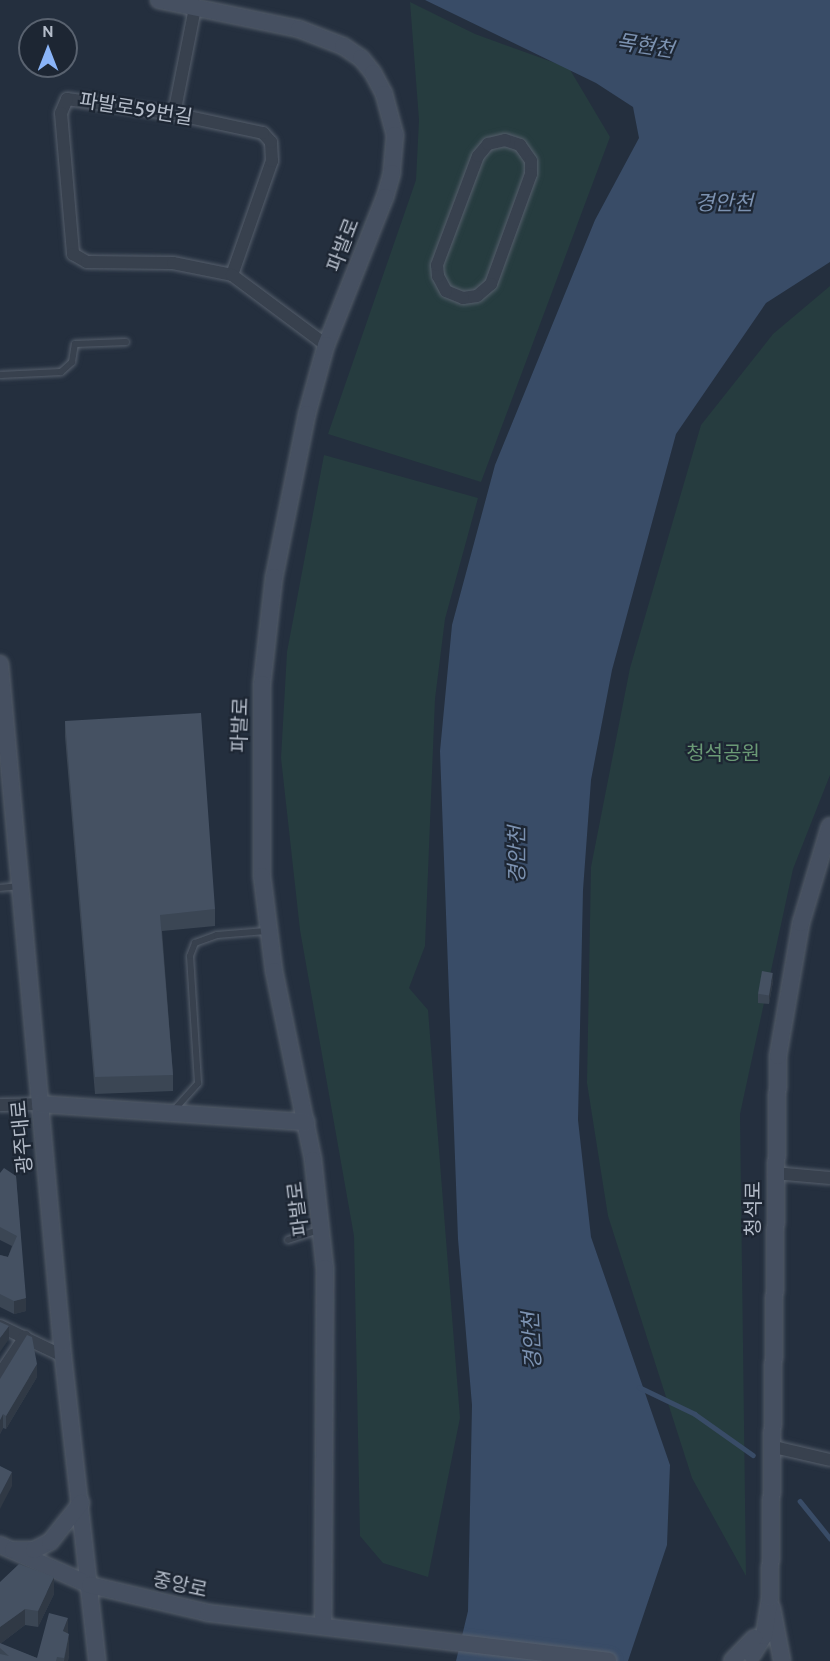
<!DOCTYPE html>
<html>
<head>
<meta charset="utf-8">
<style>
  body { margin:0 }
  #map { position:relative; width:830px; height:1661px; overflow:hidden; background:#242f3e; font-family:Cabin,"Noto Sans KR",sans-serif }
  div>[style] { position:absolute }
  .green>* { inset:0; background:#263c3f }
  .water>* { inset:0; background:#394c67 }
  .stream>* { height:4.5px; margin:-2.25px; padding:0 2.25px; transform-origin:2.25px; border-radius:2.25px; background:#394c67 }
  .roads { filter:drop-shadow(0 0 2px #565f6c) drop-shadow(0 0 2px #565f6c) }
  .lane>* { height:6px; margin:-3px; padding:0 3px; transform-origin:3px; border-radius:3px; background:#38414e }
  .street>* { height:12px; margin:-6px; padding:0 6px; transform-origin:6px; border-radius:6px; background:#38414e }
  .secondary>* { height:16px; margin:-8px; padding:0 8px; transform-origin:8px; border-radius:8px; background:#465061 }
  .wall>* { inset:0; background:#3b4654 }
  .shaded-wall>* { inset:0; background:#303945 }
  .building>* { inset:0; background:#455162; transform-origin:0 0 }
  span { translate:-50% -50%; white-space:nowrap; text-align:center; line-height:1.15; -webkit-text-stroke:4.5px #1d2633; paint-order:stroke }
  .street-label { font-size:20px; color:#b4bcc9 }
  .park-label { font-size:20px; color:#6b9a76 }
  .water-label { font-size:21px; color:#7c92b1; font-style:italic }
  .north { position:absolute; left:18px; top:18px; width:60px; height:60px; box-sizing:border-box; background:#1d2633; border:2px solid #59626f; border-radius:50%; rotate:0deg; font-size:16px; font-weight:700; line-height:24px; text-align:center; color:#b4bcc9 }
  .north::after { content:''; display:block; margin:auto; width:21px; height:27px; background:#8ab4f8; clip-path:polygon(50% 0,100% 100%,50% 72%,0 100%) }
</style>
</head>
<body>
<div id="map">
  <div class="green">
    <i style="clip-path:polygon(410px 2px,475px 34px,569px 68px,610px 137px,481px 482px,328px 434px,416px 180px,419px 120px)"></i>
    <i style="clip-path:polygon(830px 286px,830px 775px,793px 869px,740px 1114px,746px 1576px,692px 1478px,608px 1216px,587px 1083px,591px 867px,630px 668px,701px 425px,773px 334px)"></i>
    <i style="clip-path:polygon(324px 455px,478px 498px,445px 619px,435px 699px,425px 946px,409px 988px,428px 1010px,460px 1418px,428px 1577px,383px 1563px,360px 1536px,354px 1236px,300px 930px,281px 758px,287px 652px)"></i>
  </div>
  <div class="water">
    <i style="clip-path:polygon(425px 0,830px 0,830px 262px,766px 303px,676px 434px,612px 670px,591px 780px,583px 890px,578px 1120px,591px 1237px,670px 1465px,667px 1545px,628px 1661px,456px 1661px,468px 1611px,472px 1405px,458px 1239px,440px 751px,452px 625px,495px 465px,595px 220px,639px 138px,633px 107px,596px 83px)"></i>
  </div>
  <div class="stream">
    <i style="left:639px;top:1387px;width:62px;rotate:25.7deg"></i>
    <i style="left:695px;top:1414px;width:71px;rotate:35.3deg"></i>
    <i style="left:800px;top:1501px;width:48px;rotate:51deg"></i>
  </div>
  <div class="roads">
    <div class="lane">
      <i style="left:0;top:375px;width:61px;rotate:-2.8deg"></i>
      <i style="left:61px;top:372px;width:15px;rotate:-42deg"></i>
      <i style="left:72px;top:362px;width:18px;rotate:-81deg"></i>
      <i style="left:75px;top:344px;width:51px;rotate:-2.2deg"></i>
      <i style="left:0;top:888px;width:19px;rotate:-6deg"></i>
      <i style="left:174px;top:1110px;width:36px;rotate:-48deg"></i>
      <i style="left:198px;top:1083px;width:127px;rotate:-93.6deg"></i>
      <i style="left:190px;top:956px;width:14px;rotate:-69deg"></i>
      <i style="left:195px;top:943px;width:23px;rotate:-20deg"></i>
      <i style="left:217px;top:935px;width:49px;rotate:-4.7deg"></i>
      <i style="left:288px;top:1240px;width:32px;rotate:-18deg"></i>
    </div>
    <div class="street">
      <i style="left:174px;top:114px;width:108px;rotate:-78.8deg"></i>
      <i style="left:505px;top:140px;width:16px;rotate:18deg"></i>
      <i style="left:520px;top:145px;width:19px;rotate:55deg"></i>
      <i style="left:531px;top:161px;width:13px;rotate:90deg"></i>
      <i style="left:531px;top:174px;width:117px;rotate:110deg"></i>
      <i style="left:491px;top:284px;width:18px;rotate:139deg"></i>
      <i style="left:477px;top:296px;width:14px;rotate:172deg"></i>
      <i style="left:463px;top:298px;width:18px;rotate:-158deg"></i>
      <i style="left:446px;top:291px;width:17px;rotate:-118deg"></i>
      <i style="left:438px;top:276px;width:11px;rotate:-95deg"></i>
      <i style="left:437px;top:265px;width:116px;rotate:-69.4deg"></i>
      <i style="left:478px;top:156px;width:16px;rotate:-50deg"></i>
      <i style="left:488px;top:144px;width:17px;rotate:-13deg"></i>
      <i style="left:232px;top:275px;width:121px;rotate:-70.7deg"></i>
      <i style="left:272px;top:161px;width:19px;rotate:-93deg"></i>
      <i style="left:271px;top:142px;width:12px;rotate:-132deg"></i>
      <i style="left:263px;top:133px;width:91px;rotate:-167.9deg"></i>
      <i style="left:174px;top:114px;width:108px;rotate:-172deg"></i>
      <i style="left:67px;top:99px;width:15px;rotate:113deg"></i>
      <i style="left:61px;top:113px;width:142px;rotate:85.1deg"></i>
      <i style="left:73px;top:254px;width:16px;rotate:30deg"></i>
      <i style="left:87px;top:262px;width:86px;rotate:0.7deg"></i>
      <i style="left:173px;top:263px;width:60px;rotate:11.5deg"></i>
      <i style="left:232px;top:275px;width:117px;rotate:36.7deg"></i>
      <i style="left:0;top:1105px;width:40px;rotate:-1.4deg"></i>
      <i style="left:774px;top:1173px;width:56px;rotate:5.1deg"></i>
      <i style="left:0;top:1326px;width:70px;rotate:25.5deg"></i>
      <i style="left:0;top:1374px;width:45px;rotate:-56deg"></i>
      <i style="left:774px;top:1447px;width:57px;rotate:13.1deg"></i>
    </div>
    <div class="secondary">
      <i style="left:159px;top:0;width:143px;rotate:11.7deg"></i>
      <i style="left:299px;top:29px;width:47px;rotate:21.1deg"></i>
      <i style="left:343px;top:46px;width:22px;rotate:34deg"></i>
      <i style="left:361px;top:58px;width:19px;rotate:51deg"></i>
      <i style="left:373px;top:73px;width:24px;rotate:62deg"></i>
      <i style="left:384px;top:94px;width:42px;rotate:75deg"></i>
      <i style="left:395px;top:135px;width:38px;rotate:95deg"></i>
      <i style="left:392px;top:173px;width:25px;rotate:106deg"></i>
      <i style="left:385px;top:197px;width:159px;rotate:111.7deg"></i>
      <i style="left:326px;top:345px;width:72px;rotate:105.4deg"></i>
      <i style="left:307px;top:414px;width:166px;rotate:101.4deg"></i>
      <i style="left:274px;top:577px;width:108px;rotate:96.4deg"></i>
      <i style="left:262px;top:684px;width:192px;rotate:90deg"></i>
      <i style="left:262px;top:876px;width:96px;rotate:82.8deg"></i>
      <i style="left:274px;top:971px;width:193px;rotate:78.3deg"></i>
      <i style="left:313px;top:1160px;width:109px;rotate:83.7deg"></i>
      <i style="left:325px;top:1268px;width:358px;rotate:90.3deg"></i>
      <i style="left:0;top:664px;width:695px;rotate:84.8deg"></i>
      <i style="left:63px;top:1356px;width:307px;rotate:83.6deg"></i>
      <i style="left:40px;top:1104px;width:267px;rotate:3.9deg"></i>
      <i style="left:0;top:1545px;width:98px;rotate:24deg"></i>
      <i style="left:90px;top:1585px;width:121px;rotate:13.3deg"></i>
      <i style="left:208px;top:1613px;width:403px;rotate:6.8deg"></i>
      <i style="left:13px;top:1550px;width:21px"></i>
      <i style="left:34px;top:1550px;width:18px;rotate:-27deg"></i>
      <i style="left:50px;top:1542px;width:50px;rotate:-51.5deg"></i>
      <i style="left:772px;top:1608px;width:54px;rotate:79.3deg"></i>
      <i style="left:752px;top:1655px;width:22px;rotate:-58deg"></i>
      <i style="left:764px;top:1636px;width:38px;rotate:-81deg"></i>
      <i style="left:770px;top:1598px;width:542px;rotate:-89.15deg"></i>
      <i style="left:778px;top:1056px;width:135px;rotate:-80.2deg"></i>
      <i style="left:801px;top:923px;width:101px;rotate:-73.4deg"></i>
      <i style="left:732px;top:1661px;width:32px;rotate:-46deg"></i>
    </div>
  </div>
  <div class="wall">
    <i style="clip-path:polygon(65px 721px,215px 909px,215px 926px,162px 931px,173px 1075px,173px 1091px,95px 1094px,65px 737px)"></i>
    <i style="clip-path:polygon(773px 981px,769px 1004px,758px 1003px,758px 994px)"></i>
    <i style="clip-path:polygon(0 1173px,16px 1176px,26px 1311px,14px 1314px,0 1307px,0 1255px,8px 1257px,12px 1246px,0 1240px)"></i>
    <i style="clip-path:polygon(37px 1377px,6px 1429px,3px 1428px,0 1434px,0 1379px)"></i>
    <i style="clip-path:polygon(0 1582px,54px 1594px,38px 1627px,25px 1625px,0 1644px,37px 1658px,68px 1634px,69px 1655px,68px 1661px,0 1661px)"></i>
  </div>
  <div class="shaded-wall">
    <i style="clip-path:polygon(773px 973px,773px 981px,769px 1004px,769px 996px)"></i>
    <i style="clip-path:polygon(26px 1298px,26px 1311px,14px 1314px,14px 1301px)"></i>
    <i style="clip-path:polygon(9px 1326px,9px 1339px,0 1352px,0 1338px)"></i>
    <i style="clip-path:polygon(37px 1364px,37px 1377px,6px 1429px,6px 1416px)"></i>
    <i style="clip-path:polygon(3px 1414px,3px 1428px,0 1434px,0 1420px)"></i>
    <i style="clip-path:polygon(12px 1472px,12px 1486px,0 1509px,0 1495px)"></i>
    <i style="clip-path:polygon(54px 1577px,54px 1594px,38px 1627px,38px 1611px)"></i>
    <i style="clip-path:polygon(25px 1609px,25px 1625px,0 1644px,0 1627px)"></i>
    <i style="clip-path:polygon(68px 1618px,68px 1638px,63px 1631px)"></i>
    <i style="clip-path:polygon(69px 1634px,69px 1655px,68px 1661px,64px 1661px)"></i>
  </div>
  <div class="building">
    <i style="clip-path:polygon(201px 713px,215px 909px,160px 915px,173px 1075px,95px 1077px,65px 721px)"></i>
    <i style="left:762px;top:971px;width:11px;height:23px;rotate:10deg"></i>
    <i style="clip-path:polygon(4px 1168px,16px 1176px,26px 1298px,14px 1301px,0 1294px,0 1255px,8px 1257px,17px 1236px,0 1227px,0 1173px)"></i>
    <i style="clip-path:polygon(0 1322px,9px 1326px,0 1338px)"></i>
    <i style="clip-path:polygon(27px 1335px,32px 1337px,37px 1364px,6px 1416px,3px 1414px,0 1420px,0 1379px)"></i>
    <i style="clip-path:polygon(0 1466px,12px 1472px,0 1495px)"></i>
    <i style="clip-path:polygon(19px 1564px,54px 1577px,38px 1611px,25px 1609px,0 1627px,0 1582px)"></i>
    <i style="clip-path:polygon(49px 1613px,68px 1618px,63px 1631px,69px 1634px,64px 1658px,57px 1657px,56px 1661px,0 1661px,0 1654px,9px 1656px,0 1648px,0 1643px,37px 1658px)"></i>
  </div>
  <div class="street-label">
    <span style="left:136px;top:109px;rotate:9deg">파발로59번길</span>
    <span style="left:343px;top:245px;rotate:-69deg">파발로</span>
    <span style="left:240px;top:725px;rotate:-88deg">파발로</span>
    <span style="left:22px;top:1137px;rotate:-95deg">광주대로</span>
    <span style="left:298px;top:1209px;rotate:-97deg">파발로</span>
    <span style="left:753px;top:1209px;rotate:-90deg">청석로</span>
    <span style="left:180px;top:1585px;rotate:12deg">중앙로</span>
  </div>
  <div class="park-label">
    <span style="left:723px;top:753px">청석공원</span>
  </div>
  <div class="water-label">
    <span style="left:645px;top:46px;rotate:9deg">목현천</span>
    <span style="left:724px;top:203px">경안천</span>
    <span style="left:517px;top:855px;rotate:-90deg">경안천</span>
    <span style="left:532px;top:1341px;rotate:-93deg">경안천</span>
  </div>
  <div class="north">N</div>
</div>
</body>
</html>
